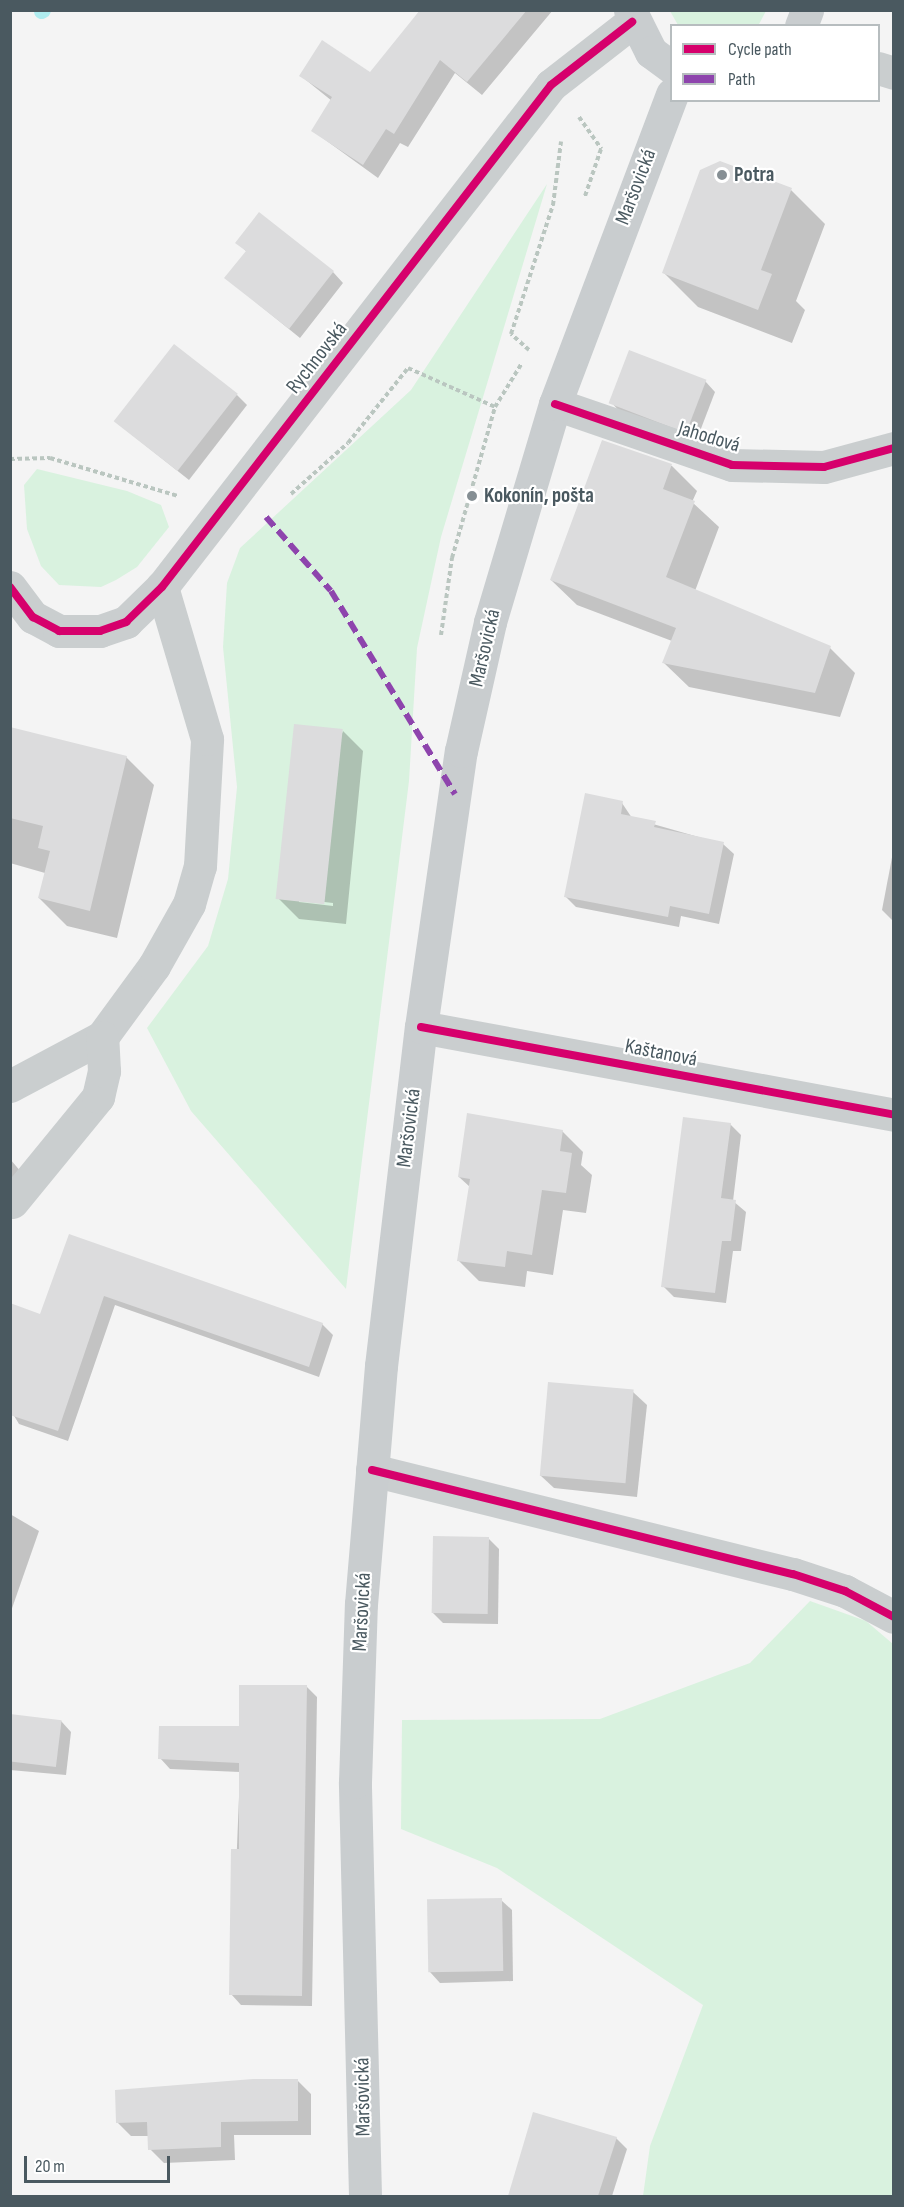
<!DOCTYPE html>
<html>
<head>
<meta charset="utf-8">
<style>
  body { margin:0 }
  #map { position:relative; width:904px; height:2207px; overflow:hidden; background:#f4f4f4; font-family:"Sofia Sans Condensed",sans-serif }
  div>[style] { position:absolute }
  .green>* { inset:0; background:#d9f2df }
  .shadow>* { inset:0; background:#0003 }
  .stream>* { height:15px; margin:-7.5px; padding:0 7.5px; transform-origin:7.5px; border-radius:7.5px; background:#afecef }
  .building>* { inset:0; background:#dcdcdd; transform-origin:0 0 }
  .path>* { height:4px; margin-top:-2px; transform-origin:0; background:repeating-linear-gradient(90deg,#bac6c0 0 4.5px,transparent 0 7.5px) }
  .minor>* { height:33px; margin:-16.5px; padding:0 16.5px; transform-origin:16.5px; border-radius:16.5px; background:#cacecf }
  .major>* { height:33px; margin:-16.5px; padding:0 16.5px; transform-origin:16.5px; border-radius:16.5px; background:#c9cdcf }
  .quiet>* { height:6px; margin-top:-3px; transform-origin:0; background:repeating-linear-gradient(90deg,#8e44ad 0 12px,transparent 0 18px) }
  .cycleway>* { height:8px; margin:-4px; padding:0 4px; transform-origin:4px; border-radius:4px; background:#d6006c }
  .dots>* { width:16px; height:16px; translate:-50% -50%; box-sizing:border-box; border:3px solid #fff; border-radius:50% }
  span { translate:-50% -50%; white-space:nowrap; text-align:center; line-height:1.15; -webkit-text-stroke:4.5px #fff; paint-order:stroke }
  .poi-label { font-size:21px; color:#4a5960; font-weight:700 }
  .left { translate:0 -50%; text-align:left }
  .street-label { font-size:21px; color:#4a5960 }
  .frame { position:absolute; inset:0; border:12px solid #4a5960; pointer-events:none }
  .legend { position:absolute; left:670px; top:24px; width:210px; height:78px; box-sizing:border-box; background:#fff; border:2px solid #b7bdbf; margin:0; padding:8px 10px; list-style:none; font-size:18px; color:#4a5960 }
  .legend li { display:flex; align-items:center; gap:12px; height:30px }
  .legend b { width:30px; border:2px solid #b7bdbf }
  .scale { position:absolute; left:24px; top:2156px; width:146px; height:27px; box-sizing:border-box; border:3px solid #4a5960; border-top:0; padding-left:8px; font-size:18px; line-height:21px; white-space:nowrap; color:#4a5960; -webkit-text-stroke:4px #fff; paint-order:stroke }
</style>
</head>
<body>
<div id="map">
  <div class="green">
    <i style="clip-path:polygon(670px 11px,766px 11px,758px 26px,678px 25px)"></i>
    <i style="clip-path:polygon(547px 184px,441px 537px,417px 648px,409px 781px,346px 1289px,191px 1111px,147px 1028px,208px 946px,228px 879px,237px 787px,223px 647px,227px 583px,240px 548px,411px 390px)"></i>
    <i style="clip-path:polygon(37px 469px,127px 491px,161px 505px,169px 527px,137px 567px,116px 580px,101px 587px,59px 585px,41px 566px,27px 529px,24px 485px)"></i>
    <i style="clip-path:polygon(810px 1601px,866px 1621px,893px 1644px,893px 2196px,643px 2196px,650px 2146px,703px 2005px,497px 1868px,401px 1829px,402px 1720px,600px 1719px,750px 1663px)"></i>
  </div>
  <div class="shadow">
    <i style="clip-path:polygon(422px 10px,553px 10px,482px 95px,455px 73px,408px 147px,400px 143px,378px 178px,313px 131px,332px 101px,301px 76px,370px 74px)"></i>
    <i style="clip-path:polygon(791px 190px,825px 224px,796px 301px,805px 310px,792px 343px,698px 307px,663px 272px)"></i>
    <i style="clip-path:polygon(237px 242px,333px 272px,343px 283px,300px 338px,226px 278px,247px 252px)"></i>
    <i style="clip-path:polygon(705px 381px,715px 392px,697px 439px,621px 413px,611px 402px)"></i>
    <i style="clip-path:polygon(237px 395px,247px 405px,189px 480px,116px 422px)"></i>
    <i style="clip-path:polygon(603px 442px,672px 466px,697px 491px,692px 502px,719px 527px,695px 591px,830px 648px,855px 673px,840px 717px,689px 687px,664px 663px,672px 641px,577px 605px,551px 580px)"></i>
    <i style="clip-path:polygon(10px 729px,126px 757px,154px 785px,117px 938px,67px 926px,39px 898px,45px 873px,10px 863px)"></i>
    <i style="clip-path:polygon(evenodd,343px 731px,363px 751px,346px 924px,299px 919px,278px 898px,343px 731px,299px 899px,333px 903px,333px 906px,299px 902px,299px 899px)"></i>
    <i style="clip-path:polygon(622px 803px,632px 818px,723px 844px,734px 854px,719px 924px,681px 916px,679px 927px,576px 907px,565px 896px)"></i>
    <i style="clip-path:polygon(894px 847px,894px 922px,882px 910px)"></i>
    <i style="clip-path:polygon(730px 1124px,741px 1135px,733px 1201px,746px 1212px,741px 1251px,733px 1251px,726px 1303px,674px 1297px,663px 1286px)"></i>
    <i style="clip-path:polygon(562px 1131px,583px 1152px,581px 1165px,592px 1175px,586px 1213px,563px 1210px,553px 1275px,527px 1271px,525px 1287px,479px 1281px,459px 1261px,470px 1187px,459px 1177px)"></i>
    <i style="clip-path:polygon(10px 1159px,28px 1180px,10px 1195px)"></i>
    <i style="clip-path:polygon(70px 1236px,322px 1324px,333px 1335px,319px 1377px,115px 1305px,68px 1441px,19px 1424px,10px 1409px)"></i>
    <i style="clip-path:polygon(633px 1392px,647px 1405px,637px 1497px,554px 1488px,540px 1475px)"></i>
    <i style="clip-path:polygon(10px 1514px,39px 1531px,10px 1614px)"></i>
    <i style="clip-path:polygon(489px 1539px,499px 1549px,498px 1624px,443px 1623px,432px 1612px)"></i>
    <i style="clip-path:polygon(306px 1686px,317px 1697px,312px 2006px,241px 2005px,231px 1994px,240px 1772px,170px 1769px,160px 1758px,240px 1728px)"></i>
    <i style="clip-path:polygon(10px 1716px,61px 1721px,71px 1732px,66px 1775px,10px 1770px)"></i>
    <i style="clip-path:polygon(501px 1900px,512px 1910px,513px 1981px,440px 1983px,430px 1972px)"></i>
    <i style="clip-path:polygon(297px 2080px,311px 2094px,311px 2135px,234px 2135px,235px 2160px,164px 2163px,150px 2149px,149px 2136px,131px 2136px,117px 2122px)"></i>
    <i style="clip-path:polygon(616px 2138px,627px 2149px,612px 2196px,510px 2195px)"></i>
  </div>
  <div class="stream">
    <i style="left:41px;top:11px;width:2px;rotate:-27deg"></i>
  </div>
  <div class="building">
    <i style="clip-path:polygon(420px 10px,527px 10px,467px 82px,440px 60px,394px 134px,386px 129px,363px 165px,311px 131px,332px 97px,299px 76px,322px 40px,370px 72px)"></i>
    <i style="clip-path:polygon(720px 161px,792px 188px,761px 270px,772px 274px,758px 310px,662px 273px,700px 170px)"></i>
    <i style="clip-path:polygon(259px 212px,334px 271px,289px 329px,224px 278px,246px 251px,235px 243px)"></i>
    <i style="left:174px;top:344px;width:81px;height:98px;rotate:38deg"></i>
    <i style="left:629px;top:350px;width:83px;height:57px;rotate:21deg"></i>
    <i style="clip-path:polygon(602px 440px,672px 464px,663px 489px,695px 501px,666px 577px,831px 646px,815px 693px,662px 663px,676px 628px,550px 580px)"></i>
    <i style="left:294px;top:724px;width:49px;height:176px;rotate:6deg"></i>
    <i style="clip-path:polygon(10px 727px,127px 756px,90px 911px,38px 898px,50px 851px,38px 848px,43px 826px,10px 818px)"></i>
    <i style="clip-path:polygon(585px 793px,623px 801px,621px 814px,656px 821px,654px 827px,724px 842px,709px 914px,670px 906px,668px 917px,564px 897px)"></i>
    <i style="clip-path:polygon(467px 1113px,563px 1130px,560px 1151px,572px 1153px,566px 1193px,542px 1190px,532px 1255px,507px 1251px,505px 1267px,457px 1261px,470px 1179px,458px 1177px)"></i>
    <i style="clip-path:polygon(683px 1117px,731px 1123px,721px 1198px,736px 1200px,731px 1241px,722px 1241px,715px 1293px,661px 1287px)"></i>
    <i style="clip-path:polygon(69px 1234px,323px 1323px,309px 1367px,104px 1296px,58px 1431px,10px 1415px,10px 1303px,40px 1314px)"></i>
    <i style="left:548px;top:1382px;width:86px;height:94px;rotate:5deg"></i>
    <i style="left:433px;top:1536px;width:56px;height:77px;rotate:1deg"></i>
    <i style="clip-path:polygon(239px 1685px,307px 1685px,302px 1996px,229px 1995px,231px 1849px,239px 1849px,239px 1763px,158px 1759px,159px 1726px,239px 1726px)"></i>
    <i style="left:10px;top:1714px;width:52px;height:47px;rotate:7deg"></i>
    <i style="left:502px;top:1898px;width:73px;height:75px;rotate:89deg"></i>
    <i style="clip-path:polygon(253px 2079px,298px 2079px,298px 2121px,221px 2122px,221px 2147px,148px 2150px,147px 2122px,116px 2123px,115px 2090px)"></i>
    <i style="clip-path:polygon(533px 2112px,617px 2137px,598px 2196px,508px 2196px)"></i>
  </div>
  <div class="path">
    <i style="left:579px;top:117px;width:39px;rotate:55deg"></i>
    <i style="left:601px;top:149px;width:50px;rotate:108.8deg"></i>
    <i style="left:529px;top:350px;width:24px;rotate:-138deg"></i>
    <i style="left:511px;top:334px;width:136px;rotate:-72deg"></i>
    <i style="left:553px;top:205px;width:64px;rotate:-82.8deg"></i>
    <i style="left:10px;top:459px;width:40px;rotate:-1.4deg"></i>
    <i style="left:50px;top:458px;width:134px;rotate:16.5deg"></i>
    <i style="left:291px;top:494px;width:76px;rotate:-41.8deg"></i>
    <i style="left:348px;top:443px;width:96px;rotate:-51.3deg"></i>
    <i style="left:408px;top:368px;width:95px;rotate:24.1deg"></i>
    <i style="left:441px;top:635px;width:78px;rotate:-81.9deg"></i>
    <i style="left:452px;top:558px;width:157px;rotate:-74.1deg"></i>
    <i style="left:495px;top:407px;width:52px;rotate:-58.5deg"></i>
  </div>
  <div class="minor">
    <i style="left:878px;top:68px;width:17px;rotate:17deg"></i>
    <i style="left:555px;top:404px;width:187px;rotate:19deg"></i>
    <i style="left:732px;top:465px;width:92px;rotate:1.2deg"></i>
    <i style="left:824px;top:467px;width:73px;rotate:-15.2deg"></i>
    <i style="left:10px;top:587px;width:38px;rotate:53deg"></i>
    <i style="left:33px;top:617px;width:30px;rotate:28deg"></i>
    <i style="left:59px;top:631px;width:41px"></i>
    <i style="left:100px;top:631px;width:28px;rotate:-19deg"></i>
    <i style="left:126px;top:622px;width:50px;rotate:-44.2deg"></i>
    <i style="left:162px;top:587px;width:635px;rotate:-52.23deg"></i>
    <i style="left:551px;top:85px;width:103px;rotate:-37.9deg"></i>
    <i style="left:421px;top:1027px;width:481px;rotate:10.5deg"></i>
    <i style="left:10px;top:1086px;width:104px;rotate:-28deg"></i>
    <i style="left:102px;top:1037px;width:88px;rotate:-53.8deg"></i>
    <i style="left:154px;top:966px;width:71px;rotate:-60.6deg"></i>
    <i style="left:189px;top:904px;width:40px;rotate:-74deg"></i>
    <i style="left:200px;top:866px;width:127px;rotate:-86.8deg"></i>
    <i style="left:207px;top:739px;width:159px;rotate:-106.5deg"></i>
    <i style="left:12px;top:1202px;width:136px;rotate:-50.7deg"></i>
    <i style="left:98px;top:1097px;width:27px;rotate:-77deg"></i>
    <i style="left:104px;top:1071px;width:34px;rotate:-93deg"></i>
    <i style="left:372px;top:1470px;width:434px;rotate:13.9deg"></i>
    <i style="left:793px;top:1574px;width:55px;rotate:18.1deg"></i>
    <i style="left:845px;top:1591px;width:55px;rotate:28deg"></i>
  </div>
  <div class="major">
    <i style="left:630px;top:10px;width:47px;rotate:63.4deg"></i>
    <i style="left:651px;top:52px;width:26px;rotate:36deg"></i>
    <i style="left:801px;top:26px;width:17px;rotate:-69deg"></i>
    <i style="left:365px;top:2196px;width:414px;rotate:-91.4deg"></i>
    <i style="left:355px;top:1782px;width:178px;rotate:-88.1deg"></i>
    <i style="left:361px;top:1604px;width:239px;rotate:-85.2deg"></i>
    <i style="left:381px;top:1366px;width:341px;rotate:-83.3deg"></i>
    <i style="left:421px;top:1027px;width:279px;rotate:-81.8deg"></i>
    <i style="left:461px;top:751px;width:132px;rotate:-77.3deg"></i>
    <i style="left:490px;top:622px;width:227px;rotate:-73.4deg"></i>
    <i style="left:555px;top:404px;width:331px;rotate:-69.3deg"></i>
  </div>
  <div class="quiet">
    <i style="left:266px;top:517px;width:98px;rotate:48.7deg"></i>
    <i style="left:331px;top:591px;width:238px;rotate:58.6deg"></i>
  </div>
  <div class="cycleway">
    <i style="left:555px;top:404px;width:187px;rotate:19deg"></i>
    <i style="left:732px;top:465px;width:92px;rotate:1.2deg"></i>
    <i style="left:824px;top:467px;width:73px;rotate:-15.2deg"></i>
    <i style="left:10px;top:587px;width:38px;rotate:53deg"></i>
    <i style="left:33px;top:617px;width:30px;rotate:28deg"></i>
    <i style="left:59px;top:631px;width:41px"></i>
    <i style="left:100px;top:631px;width:28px;rotate:-19deg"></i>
    <i style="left:126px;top:622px;width:50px;rotate:-44.2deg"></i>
    <i style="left:162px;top:587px;width:635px;rotate:-52.23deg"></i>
    <i style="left:551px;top:85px;width:103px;rotate:-37.9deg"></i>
    <i style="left:421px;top:1027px;width:481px;rotate:10.5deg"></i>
    <i style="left:372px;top:1470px;width:434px;rotate:13.9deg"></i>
    <i style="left:793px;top:1574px;width:55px;rotate:18.1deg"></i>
    <i style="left:845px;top:1591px;width:55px;rotate:28deg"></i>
  </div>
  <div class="dots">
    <i style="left:722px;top:175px;background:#868f94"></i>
    <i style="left:472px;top:496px;background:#868f94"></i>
  </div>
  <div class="poi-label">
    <span class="left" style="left:734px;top:175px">Potra</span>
    <span class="left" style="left:484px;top:496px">Kokonín, pošta</span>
  </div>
  <div class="street-label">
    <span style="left:636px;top:187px;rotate:-69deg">Maršovická</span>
    <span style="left:317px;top:358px;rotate:-52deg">Rychnovská</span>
    <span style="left:709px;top:437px;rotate:17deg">Jahodová</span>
    <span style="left:485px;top:648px;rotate:-77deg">Maršovická</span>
    <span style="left:661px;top:1053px;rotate:11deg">Kaštanová</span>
    <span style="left:409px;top:1128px;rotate:-83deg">Maršovická</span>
    <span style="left:362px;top:1612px;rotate:-87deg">Maršovická</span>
    <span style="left:363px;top:2097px;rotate:-91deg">Maršovická</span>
  </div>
  <div class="frame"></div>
  <ul class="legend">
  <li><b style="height:8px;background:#d6006c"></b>Cycle path</li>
  <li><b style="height:8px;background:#8e44ad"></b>Path</li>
  </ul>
  <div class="scale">20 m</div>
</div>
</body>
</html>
